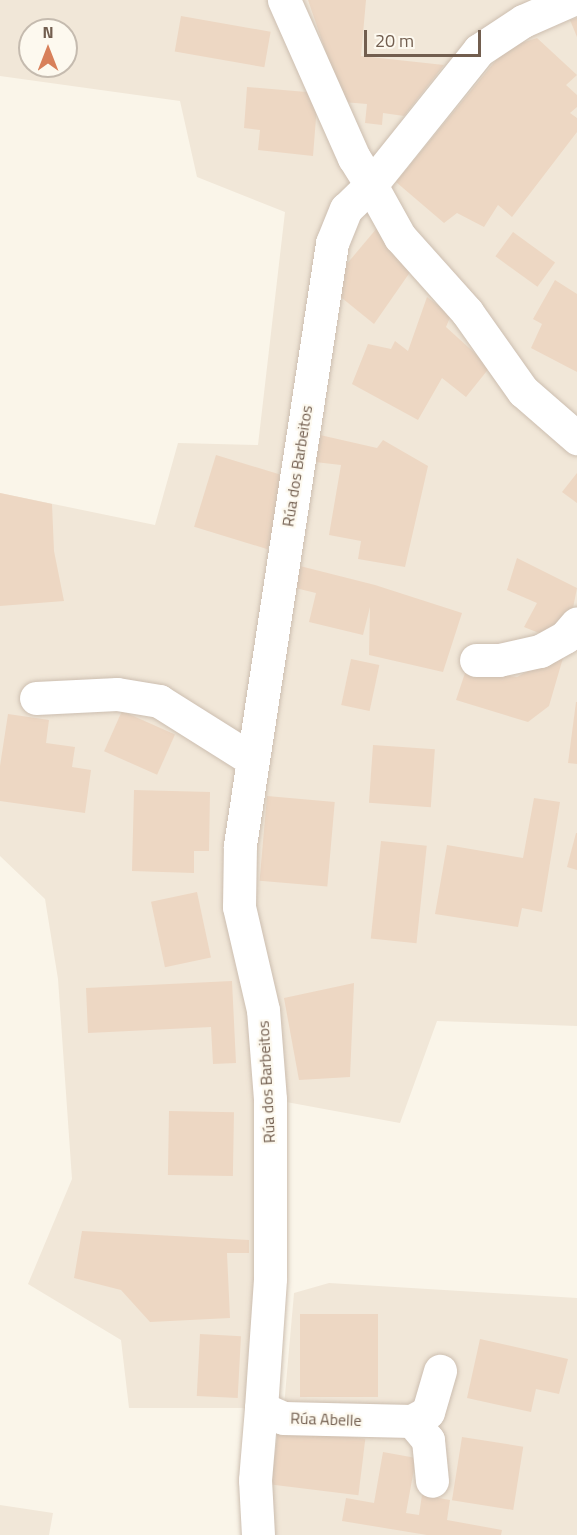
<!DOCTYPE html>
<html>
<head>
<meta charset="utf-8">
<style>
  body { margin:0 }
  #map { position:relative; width:577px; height:1535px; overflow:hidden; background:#faf5e9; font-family:"Titillium Web",sans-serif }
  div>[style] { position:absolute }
  .residential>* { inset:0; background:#f1e7d8 }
  .building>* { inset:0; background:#edd7c3; transform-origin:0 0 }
  .roads { filter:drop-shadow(0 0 2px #ccbeb0) drop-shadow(0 0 2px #ccbeb0) }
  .minor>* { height:33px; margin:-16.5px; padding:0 16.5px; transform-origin:16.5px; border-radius:16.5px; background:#fff }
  span { translate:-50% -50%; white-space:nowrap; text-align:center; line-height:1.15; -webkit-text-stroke:4.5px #fdf9ef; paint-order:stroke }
  .street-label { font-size:16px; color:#725e4f }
  .north { position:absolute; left:18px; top:18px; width:60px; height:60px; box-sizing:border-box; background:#fdf9ef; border:2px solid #c5bbaf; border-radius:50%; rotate:0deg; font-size:16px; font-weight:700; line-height:24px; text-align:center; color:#725e4f }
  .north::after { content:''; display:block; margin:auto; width:21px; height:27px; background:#d8805a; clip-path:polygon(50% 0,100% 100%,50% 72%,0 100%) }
  .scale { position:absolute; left:364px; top:30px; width:117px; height:27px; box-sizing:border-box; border:3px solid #725e4f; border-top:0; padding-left:8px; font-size:18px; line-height:21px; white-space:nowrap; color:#725e4f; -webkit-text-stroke:4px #fdf9ef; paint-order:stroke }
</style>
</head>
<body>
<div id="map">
  <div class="residential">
    <i style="clip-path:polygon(evenodd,0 0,577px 0,577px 1026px,437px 1021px,400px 1123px,270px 1099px,261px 1408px,129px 1408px,121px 1340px,28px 1284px,72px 1179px,58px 979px,45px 899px,0 856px,0 493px,155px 525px,178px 443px,258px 445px,285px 212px,197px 177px,180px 101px,0 76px,0 0,30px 30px,66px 30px,66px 66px,30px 66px,30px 30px)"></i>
    <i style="clip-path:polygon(329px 1283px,577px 1298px,577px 1535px,258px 1535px,283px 1418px,294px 1293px)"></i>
    <i style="clip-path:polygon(0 1505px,53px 1513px,49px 1535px,0 1535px)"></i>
  </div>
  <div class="building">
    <i style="clip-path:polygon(308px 0,366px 0,361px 56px,444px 65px,404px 116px,383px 113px,382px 125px,365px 123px,367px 104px,343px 102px)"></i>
    <i style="left:181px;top:16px;width:91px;height:36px;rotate:10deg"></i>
    <i style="clip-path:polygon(577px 18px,577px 37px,570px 20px)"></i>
    <i style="clip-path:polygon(537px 38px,577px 75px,566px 85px,577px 95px,577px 107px,570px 113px,577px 118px,577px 132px,512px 217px,498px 205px,484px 227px,457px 213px,444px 223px,396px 182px,506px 48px)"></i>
    <i style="clip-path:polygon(247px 87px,318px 93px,313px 156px,258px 150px,260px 130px,244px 128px)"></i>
    <i style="clip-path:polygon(377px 228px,415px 265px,374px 324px,337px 294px,335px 278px)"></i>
    <i style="left:513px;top:232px;width:52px;height:30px;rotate:36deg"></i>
    <i style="clip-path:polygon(555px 280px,577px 294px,577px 372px,531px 348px,542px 324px,533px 319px)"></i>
    <i style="clip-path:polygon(427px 297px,451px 315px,446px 327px,490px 367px,466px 397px,442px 378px,418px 420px,352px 384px,368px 344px,391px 349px,395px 341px,408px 351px)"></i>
    <i style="clip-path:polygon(320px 435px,377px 448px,383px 440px,428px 466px,405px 567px,358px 559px,361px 541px,329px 535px,341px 465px,315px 462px)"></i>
    <i style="left:216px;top:455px;width:77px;height:75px;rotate:17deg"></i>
    <i style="clip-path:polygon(577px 473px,577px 503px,562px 492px)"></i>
    <i style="clip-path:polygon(0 493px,52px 504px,54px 551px,64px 601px,0 606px)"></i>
    <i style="clip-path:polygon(517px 558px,577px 588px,572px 613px,544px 635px,524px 627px,537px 603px,507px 590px)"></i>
    <i style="clip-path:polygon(292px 564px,375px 585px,462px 613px,443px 672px,369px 655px,370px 607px,363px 635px,309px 622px,316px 593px,287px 586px)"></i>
    <i style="clip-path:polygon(565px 651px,549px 706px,528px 722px,456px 700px,466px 670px,517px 677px)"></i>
    <i style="left:351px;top:659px;width:29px;height:47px;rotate:12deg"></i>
    <i style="clip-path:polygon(576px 702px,577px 702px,577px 764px,568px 763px)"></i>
    <i style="left:122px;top:711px;width:58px;height:44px;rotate:24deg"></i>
    <i style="clip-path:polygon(8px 714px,49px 720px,46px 743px,75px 747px,72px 767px,91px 770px,85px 813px,0 801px,0 766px)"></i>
    <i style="left:373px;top:745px;width:62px;height:58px;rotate:4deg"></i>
    <i style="clip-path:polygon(134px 790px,210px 792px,209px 851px,194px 851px,194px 873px,132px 871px)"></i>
    <i style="left:267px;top:796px;width:68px;height:85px;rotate:5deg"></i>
    <i style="clip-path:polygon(534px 798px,560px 802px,542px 912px,522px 908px,518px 927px,435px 914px,447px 845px,523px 858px)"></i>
    <i style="clip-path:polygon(576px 833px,577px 833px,577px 870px,567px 867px)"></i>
    <i style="left:381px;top:841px;width:46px;height:98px;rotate:6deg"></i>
    <i style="left:197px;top:892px;width:67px;height:47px;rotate:78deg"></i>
    <i style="clip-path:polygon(232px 981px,236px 1063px,213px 1064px,211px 1027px,88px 1033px,86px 988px)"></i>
    <i style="clip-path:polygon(354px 983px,350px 1077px,299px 1080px,284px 998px)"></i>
    <i style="left:169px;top:1111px;width:65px;height:64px;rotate:1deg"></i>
    <i style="clip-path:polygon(82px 1231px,249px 1240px,249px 1253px,227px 1253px,230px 1318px,150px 1322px,121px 1290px,74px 1278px)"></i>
    <i style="left:300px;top:1314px;width:78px;height:83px"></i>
    <i style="left:200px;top:1334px;width:41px;height:62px;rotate:3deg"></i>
    <i style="clip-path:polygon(480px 1339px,568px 1359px,559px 1394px,536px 1389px,531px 1412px,467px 1398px)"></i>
    <i style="left:278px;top:1428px;width:88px;height:57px;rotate:7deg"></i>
    <i style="left:462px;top:1437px;width:62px;height:64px;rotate:9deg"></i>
    <i style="clip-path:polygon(383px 1452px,416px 1458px,406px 1513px,419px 1515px,422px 1495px,450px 1500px,447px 1520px,502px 1530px,501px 1535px,427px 1535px,342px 1521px,346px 1498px,374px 1503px)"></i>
  </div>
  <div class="roads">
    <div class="minor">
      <i style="left:571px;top:0;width:52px;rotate:156.4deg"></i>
      <i style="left:523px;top:21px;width:53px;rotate:146.6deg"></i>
      <i style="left:479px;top:50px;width:173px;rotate:128.7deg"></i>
      <i style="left:371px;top:185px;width:60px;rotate:60.9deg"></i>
      <i style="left:400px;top:237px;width:101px;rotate:48.2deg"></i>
      <i style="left:467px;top:312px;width:97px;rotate:54.7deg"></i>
      <i style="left:523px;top:391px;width:72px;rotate:41deg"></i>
      <i style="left:476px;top:660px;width:23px"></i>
      <i style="left:499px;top:660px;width:42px;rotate:-12.4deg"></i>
      <i style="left:540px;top:651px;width:29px;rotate:-29deg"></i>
      <i style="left:565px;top:637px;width:18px;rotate:-49deg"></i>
      <i style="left:36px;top:698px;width:81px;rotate:-2.8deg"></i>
      <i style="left:117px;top:694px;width:43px;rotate:9.5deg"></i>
      <i style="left:159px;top:701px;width:109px;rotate:32.2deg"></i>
      <i style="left:261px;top:1408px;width:130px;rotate:-86deg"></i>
      <i style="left:270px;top:1278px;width:179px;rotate:-90deg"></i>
      <i style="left:270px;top:1099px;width:89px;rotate:-94.5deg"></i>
      <i style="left:263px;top:1010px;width:106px;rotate:-103.1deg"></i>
      <i style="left:239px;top:907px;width:62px;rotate:-89.1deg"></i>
      <i style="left:240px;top:845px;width:609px;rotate:-81.31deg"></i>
      <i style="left:332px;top:243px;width:37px;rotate:-68deg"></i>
      <i style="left:346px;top:209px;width:35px;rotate:-44deg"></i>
      <i style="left:371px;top:185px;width:32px;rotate:-122deg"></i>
      <i style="left:354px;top:158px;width:173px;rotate:-113.9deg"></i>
      <i style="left:412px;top:1421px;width:25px;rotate:50deg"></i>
      <i style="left:428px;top:1440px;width:41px;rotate:84.4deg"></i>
      <i style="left:258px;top:1535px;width:55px;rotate:-93.1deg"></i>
      <i style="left:255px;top:1480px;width:72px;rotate:-85.2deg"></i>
      <i style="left:261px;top:1408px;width:24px;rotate:24deg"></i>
      <i style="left:283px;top:1418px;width:129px;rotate:1.3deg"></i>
      <i style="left:412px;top:1421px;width:18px;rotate:-29deg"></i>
      <i style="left:428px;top:1412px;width:43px;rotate:-73.7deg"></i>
    </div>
  </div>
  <div class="street-label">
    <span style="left:297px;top:466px;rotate:-81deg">Rúa dos Barbeitos</span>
    <span style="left:266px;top:1082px;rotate:-93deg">Rúa dos Barbeitos</span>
    <span style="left:326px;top:1419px;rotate:2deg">Rúa Abelle</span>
  </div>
  <div class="north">N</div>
  <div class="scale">20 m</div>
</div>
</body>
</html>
